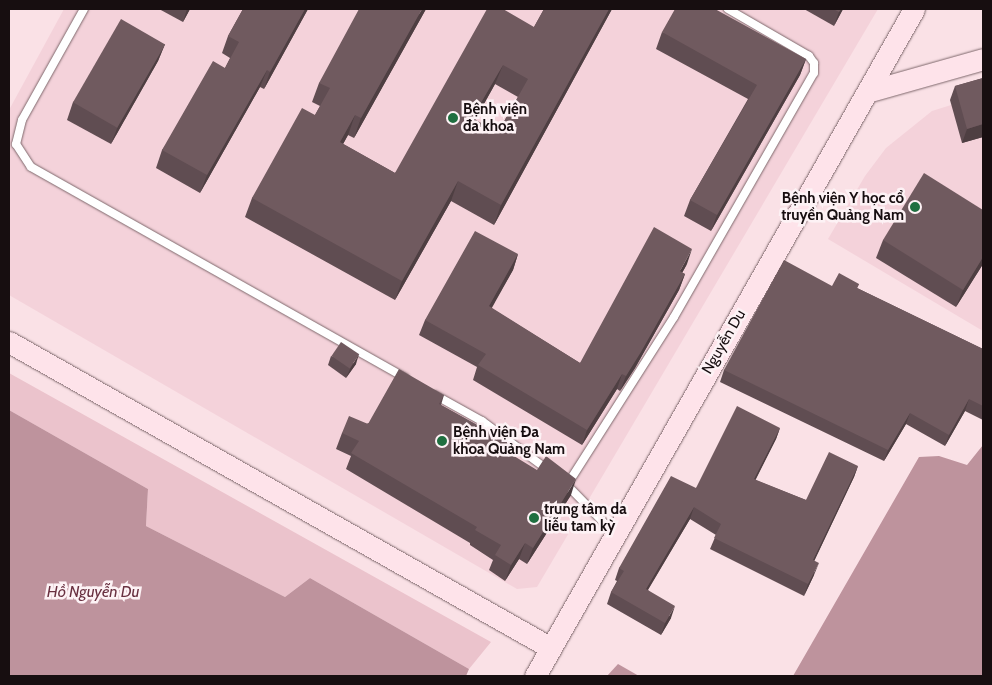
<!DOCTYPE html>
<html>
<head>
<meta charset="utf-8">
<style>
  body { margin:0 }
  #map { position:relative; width:992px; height:685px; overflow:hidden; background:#fae1e6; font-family:Cabin,sans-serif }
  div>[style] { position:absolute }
  .built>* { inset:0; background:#f4d2da }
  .green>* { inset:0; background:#ebc3cc }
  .water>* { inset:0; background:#be939d }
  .roads { filter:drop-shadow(0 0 1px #7e686c) drop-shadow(0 0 1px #7e686c) }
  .lane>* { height:8px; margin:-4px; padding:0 4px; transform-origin:4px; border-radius:4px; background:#fff }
  .secondary>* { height:21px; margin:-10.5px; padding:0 10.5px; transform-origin:10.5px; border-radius:10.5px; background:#fee3ea }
  .wall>* { inset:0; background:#604d52 }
  .shaded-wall>* { inset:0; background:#4e3f42 }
  .building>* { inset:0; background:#705a5f; transform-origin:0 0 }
  .dots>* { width:14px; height:14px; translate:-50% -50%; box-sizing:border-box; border:2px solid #fdf2f5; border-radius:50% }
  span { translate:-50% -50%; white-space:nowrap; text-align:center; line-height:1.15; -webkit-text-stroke:5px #fdf2f5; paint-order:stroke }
  .poi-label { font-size:15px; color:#170e10; font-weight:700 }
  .left { translate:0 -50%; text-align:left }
  .right { translate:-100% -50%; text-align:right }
  .street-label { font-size:15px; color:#170e10 }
  .water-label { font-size:16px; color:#693040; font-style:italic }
  .frame { position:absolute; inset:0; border:10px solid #170e10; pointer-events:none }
</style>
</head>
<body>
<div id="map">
  <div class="built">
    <i style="clip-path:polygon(64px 9px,878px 9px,537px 587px,517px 589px,9px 295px,9px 110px)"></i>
    <i style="clip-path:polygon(983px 95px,983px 331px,828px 239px,865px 176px,886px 148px,932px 111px)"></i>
  </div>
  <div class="green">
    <i style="clip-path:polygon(9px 373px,491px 642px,469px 669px,310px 578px,285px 597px,146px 526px,148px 489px,9px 410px)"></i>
  </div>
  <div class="water">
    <i style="clip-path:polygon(9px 410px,148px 489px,146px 526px,285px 597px,310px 578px,469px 669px,466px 676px,9px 676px)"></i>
    <i style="clip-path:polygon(983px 445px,983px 676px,793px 676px,919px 457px,939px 456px,967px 465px)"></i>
    <i style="clip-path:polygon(618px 664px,639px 676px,607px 676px)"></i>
  </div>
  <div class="roads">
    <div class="lane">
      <i style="left:84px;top:9px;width:127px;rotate:119.2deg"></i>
      <i style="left:22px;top:120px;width:25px;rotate:104deg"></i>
      <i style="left:16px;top:144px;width:27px;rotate:57deg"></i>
      <i style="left:31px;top:167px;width:429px;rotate:29.4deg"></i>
      <i style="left:435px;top:395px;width:54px;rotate:29deg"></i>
      <i style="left:482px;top:421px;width:82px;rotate:36.6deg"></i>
      <i style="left:565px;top:483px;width:70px;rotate:45.6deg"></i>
      <i style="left:567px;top:485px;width:199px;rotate:-57.5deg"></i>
      <i style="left:674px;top:317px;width:281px;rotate:-60.2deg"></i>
      <i style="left:814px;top:73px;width:10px;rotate:-90deg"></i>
      <i style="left:814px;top:63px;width:9px;rotate:-126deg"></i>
      <i style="left:809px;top:56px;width:94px;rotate:-149.9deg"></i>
    </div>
    <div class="secondary">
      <i style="left:870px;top:91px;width:117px;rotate:-15.8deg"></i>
      <i style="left:9px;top:342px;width:622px;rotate:29.45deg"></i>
      <i style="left:535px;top:676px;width:767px;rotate:-60.39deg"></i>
    </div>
  </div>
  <div class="wall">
    <i style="clip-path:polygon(159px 9px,190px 9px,183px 22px)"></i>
    <i style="clip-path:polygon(243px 9px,308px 9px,264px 89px,260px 87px,200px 193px,156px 168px,162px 150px,225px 68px,230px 58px,222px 53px,228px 36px)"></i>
    <i style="clip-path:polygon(evenodd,426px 9px,354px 138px,348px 135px,343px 144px,395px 173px,534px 27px,544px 9px,612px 9px,494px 225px,451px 201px,395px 300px,245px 217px,252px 198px,315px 115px,320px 106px,312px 102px,319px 83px,426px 9px,495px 84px,518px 97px,498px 132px,475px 120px,495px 84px)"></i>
    <i style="clip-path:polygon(804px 9px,843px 9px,834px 26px)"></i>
    <i style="clip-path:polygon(662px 32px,806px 59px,800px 75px,711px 231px,684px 216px,690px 200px,748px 99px,656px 49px)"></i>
    <i style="clip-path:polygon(165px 44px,158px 61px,111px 144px,67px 120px,73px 102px)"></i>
    <i style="clip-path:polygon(983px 78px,983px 137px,962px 143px,950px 100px,955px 86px)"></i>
    <i style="clip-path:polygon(983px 210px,983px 264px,956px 307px,876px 258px,883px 240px)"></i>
    <i style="clip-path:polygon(518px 254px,513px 270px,491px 308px,580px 363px,687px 264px,682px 273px,685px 274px,679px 290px,635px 368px,620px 391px,617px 389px,582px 445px,473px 380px,477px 367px,419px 335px,425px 320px)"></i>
    <i style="clip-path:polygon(859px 284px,857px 288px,983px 349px,983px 420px,965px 411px,945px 446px,906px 424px,884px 461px,720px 382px,724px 370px,832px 286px)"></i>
    <i style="clip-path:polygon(331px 356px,356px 364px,346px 378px,328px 365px)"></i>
    <i style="clip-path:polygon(444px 395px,441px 405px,513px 445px,510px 454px,571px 495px,527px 564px,519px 559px,505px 581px,489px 570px,493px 560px,470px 545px,470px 543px,346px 469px,351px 456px,336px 449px,342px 433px)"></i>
    <i style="clip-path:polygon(780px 428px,776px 439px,755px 480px,806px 500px,858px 466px,854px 477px,814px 561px,814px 575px,804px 596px,710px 549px,716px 535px,690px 519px,648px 590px,671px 618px,661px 635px,607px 604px,611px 592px,617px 581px,615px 580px,619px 568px,696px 488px)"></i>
  </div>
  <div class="shaded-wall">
    <i style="clip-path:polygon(187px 9px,190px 9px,183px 22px)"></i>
    <i style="clip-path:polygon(305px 9px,308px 9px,264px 89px,270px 72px)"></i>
    <i style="clip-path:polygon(422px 9px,426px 9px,354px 138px,361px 118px)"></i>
    <i style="clip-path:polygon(609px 9px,612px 9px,494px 225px,501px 205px)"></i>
    <i style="clip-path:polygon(841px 9px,843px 9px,834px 26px,839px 12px)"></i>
    <i style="clip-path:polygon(165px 44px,158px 61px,111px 144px,118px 126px)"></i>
    <i style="clip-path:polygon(806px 59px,800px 75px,711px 231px,717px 215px)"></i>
    <i style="clip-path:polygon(503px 65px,495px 84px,465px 138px,472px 118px)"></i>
    <i style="clip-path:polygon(267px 70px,260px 87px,200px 193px,207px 175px)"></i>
    <i style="clip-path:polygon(355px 115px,348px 135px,333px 162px,340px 142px)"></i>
    <i style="clip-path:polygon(983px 124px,983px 137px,962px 143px,967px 129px)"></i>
    <i style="clip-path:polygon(458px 181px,451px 201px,395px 300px,402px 281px)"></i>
    <i style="clip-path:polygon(692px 249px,687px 264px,674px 287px,680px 271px)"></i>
    <i style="clip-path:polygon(518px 254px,513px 270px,484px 322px,489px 306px)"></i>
    <i style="clip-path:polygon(983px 257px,983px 264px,956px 307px,963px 290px)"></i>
    <i style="clip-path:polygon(685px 274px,679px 290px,635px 368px,620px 391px,626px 376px)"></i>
    <i style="clip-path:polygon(359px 354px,356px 364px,346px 378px,350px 369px)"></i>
    <i style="clip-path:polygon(622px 374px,617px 389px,582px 445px,587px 430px)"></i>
    <i style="clip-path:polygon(969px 399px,965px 411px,945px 446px,949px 435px)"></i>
    <i style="clip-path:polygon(910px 413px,906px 424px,884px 461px,888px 450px)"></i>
    <i style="clip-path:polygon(780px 428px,776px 439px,750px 491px,754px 479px)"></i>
    <i style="clip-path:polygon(858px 466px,854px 477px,809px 572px,813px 560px)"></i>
    <i style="clip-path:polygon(576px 479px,571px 495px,527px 564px,533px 548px)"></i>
    <i style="clip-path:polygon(694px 507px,690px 519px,641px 601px,646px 589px)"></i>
    <i style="clip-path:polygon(525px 543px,519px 559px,505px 581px,511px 565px)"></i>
    <i style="clip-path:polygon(819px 563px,814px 575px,804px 596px,808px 584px)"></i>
    <i style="clip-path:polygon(675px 606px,671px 618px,661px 635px,665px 623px)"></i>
  </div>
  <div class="building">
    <i style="clip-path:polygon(243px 9px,305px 9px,270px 72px,267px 70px,207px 175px,162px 150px,213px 61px,225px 68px,239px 42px,228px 36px)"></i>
    <i style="clip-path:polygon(evenodd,359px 9px,422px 9px,361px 118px,355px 115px,340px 142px,395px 173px,487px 9px,503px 9px,534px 27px,544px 9px,609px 9px,501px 205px,458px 181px,402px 281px,252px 198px,302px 108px,315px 115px,330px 88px,319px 83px,359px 9px,503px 65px,528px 79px,498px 132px,472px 118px,503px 65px)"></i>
    <i style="clip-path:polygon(675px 9px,715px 9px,806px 59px,717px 215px,690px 200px,757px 85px,662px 32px)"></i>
    <i style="clip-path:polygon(833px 9px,841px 9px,839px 12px)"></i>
    <i style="left:121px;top:19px;width:51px;height:96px;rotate:30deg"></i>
    <i style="clip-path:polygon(983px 78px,983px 124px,967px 129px,955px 86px)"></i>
    <i style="clip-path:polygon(924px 173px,983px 210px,983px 257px,963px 290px,883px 240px)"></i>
    <i style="clip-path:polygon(654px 227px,692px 249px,680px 271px,685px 274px,641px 352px,626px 376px,622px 374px,587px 430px,478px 365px,486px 354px,425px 320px,475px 231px,518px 254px,489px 306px,580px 363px)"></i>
    <i style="clip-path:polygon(784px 260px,832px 286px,839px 273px,859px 284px,857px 288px,983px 349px,983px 406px,969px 399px,949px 435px,910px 413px,888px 450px,724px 370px)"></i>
    <i style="left:341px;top:342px;width:22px;height:17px;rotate:34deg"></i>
    <i style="clip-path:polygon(399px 369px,444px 395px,439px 404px,513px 445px,509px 453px,537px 470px,546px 456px,576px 479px,533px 548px,525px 543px,511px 565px,495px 555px,501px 545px,475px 530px,477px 527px,351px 453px,359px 441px,342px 433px,349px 416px,368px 424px)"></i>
    <i style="clip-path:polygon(737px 406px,780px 428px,754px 479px,806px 500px,829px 452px,858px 466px,813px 560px,819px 563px,808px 584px,714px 538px,721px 524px,694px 507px,646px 589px,675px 606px,665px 623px,611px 592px,624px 571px,619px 568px,671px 476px,696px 488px)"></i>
  </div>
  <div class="dots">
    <i style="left:453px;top:118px;background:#1f6f40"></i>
    <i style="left:915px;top:207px;background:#1f6f40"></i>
    <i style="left:442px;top:441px;background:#1f6f40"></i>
    <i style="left:534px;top:518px;background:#1f6f40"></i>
  </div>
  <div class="poi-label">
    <span class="left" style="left:463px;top:118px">Bệnh viện<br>đa khoa</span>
    <span class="right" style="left:904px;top:207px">Bệnh viện Y học cổ<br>truyền Quảng Nam</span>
    <span class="left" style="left:453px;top:441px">Bệnh viện Đa<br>khoa Quảng Nam</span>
    <span class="left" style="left:544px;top:518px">trung tâm da<br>liễu tam kỳ</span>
  </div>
  <div class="street-label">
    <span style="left:724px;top:342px;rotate:-60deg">Nguyễn Du</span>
  </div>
  <div class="water-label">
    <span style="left:93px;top:592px">Hồ Nguyễn Du</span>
  </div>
  <div class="frame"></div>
</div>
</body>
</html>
